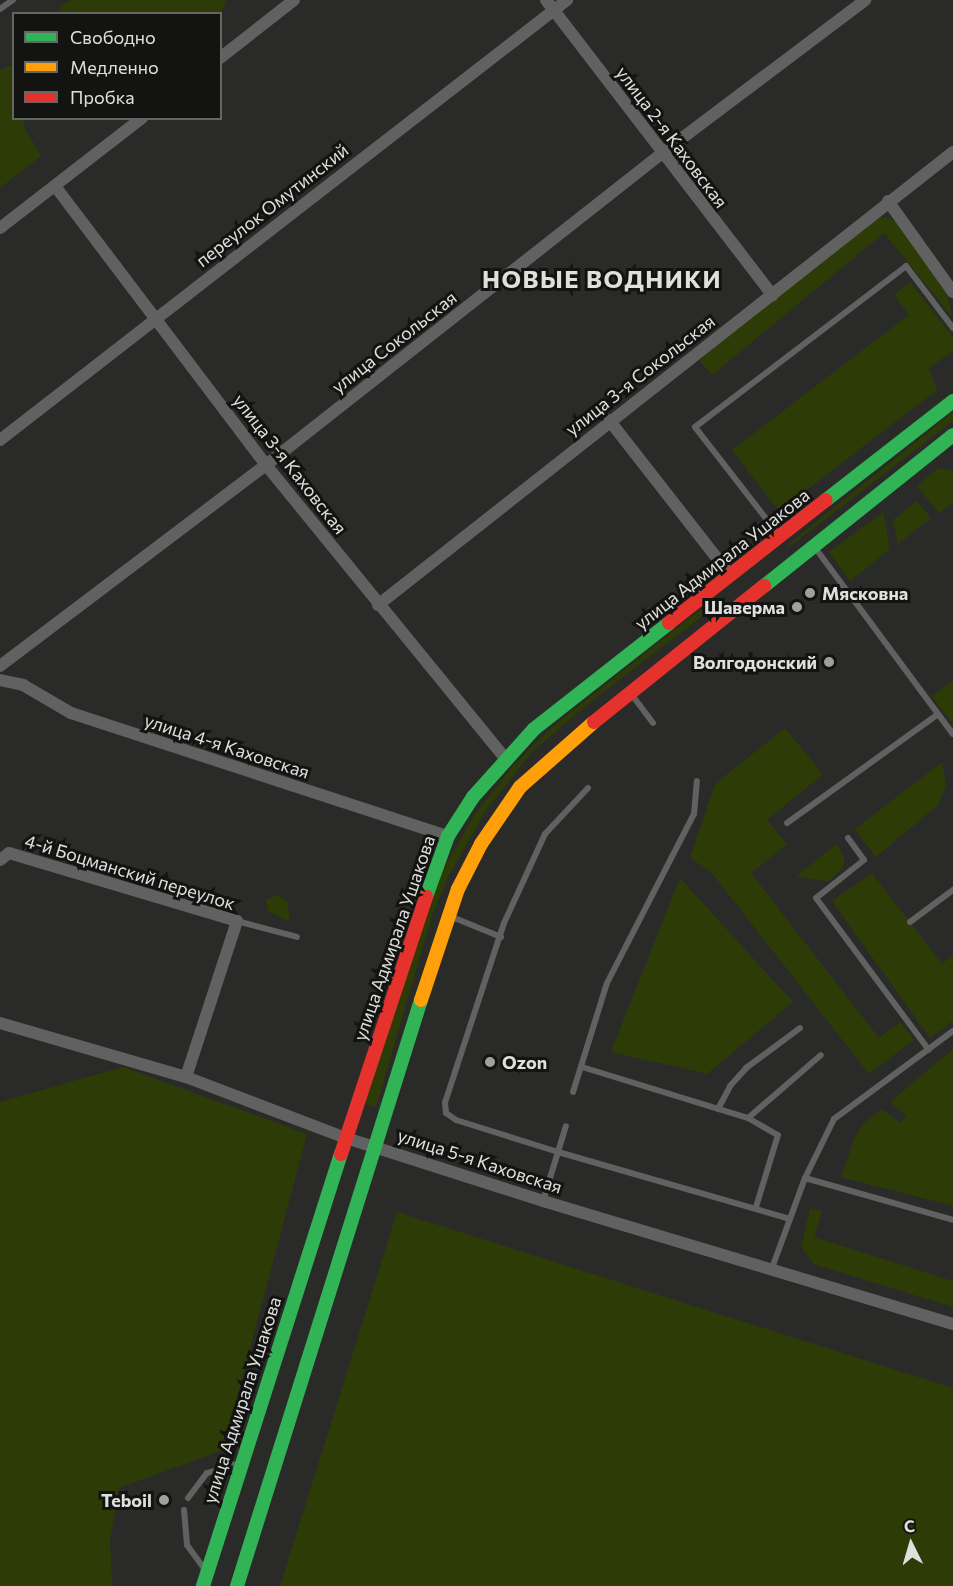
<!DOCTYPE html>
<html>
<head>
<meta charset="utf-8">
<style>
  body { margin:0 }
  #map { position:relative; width:953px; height:1586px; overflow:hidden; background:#2a2b29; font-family:Commissioner,sans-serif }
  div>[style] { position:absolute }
  .green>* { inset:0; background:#2d3b06 }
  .lane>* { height:6px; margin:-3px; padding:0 3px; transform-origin:3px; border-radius:3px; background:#606160 }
  .street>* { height:12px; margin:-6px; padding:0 6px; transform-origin:6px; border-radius:6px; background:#606160 }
  .fast>* { height:14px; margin:-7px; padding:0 7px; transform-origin:7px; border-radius:7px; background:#30b455 }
  .slow>* { height:14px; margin:-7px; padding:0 7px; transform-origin:7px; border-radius:7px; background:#ff9f0a }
  .jam>* { height:14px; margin:-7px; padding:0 7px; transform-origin:7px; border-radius:7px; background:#e5322d }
  .dots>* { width:16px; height:16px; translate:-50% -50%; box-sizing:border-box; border:3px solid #131412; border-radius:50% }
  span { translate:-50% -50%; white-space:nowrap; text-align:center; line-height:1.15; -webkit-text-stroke:6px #131412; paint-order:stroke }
  .street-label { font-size:18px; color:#dfe0dd }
  .poi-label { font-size:18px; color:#dfe0dd; font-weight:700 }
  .left { translate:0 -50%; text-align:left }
  .right { translate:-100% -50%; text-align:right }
  .district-label { font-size:24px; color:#dfe0dd; font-weight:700; letter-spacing:1.5px }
  .legend { position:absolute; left:12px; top:12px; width:210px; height:108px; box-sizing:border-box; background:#131412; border:2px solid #656663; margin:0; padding:8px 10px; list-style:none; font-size:18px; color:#dfe0dd }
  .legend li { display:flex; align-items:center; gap:12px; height:30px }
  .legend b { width:30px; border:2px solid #656663 }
  .north { position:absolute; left:881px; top:1514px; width:60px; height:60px; -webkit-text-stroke:4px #131412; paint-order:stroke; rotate:355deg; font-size:16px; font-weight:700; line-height:24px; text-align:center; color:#dfe0dd }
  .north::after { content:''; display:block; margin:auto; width:21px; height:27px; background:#dfe0dd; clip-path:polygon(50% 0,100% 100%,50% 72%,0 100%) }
</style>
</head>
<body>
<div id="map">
  <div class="green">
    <i style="clip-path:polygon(71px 0,226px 0,221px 14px,59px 13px,60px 7px)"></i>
    <i style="clip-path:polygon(13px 65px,14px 118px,26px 119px,23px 125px,41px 156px,0 188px,0 70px)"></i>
    <i style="clip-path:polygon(884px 217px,897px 222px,947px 293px,953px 318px,884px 233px,712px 375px,699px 360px,876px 218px)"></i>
    <i style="clip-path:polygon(910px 282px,953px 337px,953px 351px,929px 368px,937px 390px,779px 511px,732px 450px,909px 315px,894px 295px)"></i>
    <i style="clip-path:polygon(953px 412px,953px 421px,789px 547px,786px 546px)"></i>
    <i style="clip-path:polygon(938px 468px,953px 471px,953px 502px,939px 513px,917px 486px)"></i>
    <i style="clip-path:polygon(917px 501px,931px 518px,898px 544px,893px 520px)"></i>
    <i style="clip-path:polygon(883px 512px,890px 549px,850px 581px,829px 552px)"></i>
    <i style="clip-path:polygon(714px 599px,718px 604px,588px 704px,533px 751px,486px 810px,448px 877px,432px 916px,376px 1107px,365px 1104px,425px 913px,446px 864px,475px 814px,513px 766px,553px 726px)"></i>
    <i style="clip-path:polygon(953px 681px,953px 724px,932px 696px)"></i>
    <i style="clip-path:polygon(785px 728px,823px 774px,767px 820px,787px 844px,751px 873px,879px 1038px,900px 1022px,914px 1040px,869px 1074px,711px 872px,690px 858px,715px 784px)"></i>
    <i style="clip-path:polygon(942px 762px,946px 784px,939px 804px,876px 857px,855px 829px)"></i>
    <i style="clip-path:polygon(837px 844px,844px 857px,843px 868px,828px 882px,796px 876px)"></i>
    <i style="clip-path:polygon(872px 873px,942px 964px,953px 955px,953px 1021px,930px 1038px,832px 901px)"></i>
    <i style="clip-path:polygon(680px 878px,793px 1002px,707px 1074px,611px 1052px)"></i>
    <i style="clip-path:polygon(277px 895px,287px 901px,290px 922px,268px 911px,266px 900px)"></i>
    <i style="clip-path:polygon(953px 1049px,953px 1206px,841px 1177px,855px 1136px,864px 1123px,881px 1109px,901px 1123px,906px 1116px,890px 1102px)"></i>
    <i style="clip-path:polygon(123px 1067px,307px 1134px,223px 1450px,119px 1488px,110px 1540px,112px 1586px,0 1586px,0 1102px)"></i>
    <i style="clip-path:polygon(810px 1208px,822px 1211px,814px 1237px,953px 1281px,953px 1307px,814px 1264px,801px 1247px)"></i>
    <i style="clip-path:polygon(397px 1212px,953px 1388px,953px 1586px,280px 1586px)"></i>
  </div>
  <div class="lane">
    <i style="left:0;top:9px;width:16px;rotate:-35deg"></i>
    <i style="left:778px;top:534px;width:135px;rotate:-127.8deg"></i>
    <i style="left:695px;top:427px;width:265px;rotate:-37.3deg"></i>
    <i style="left:906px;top:266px;width:78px;rotate:52.8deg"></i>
    <i style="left:816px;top:549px;width:230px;rotate:53.5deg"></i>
    <i style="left:632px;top:695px;width:35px;rotate:53deg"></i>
    <i style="left:588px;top:788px;width:63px;rotate:133.1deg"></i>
    <i style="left:545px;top:834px;width:98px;rotate:114.7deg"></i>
    <i style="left:504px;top:923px;width:188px;rotate:108.2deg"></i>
    <i style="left:445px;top:1102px;width:11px;rotate:85deg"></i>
    <i style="left:446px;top:1113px;width:12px;rotate:35deg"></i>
    <i style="left:456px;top:1120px;width:107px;rotate:17.4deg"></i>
    <i style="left:558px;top:1152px;width:241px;rotate:16.1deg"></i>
    <i style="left:787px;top:823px;width:186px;rotate:-35.8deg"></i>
    <i style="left:848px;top:838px;width:27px;rotate:54deg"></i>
    <i style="left:864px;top:860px;width:61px;rotate:141.6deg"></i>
    <i style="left:816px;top:898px;width:189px;rotate:53.4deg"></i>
    <i style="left:452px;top:917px;width:53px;rotate:22.2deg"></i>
    <i style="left:237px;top:921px;width:62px;rotate:14.9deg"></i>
    <i style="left:910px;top:922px;width:54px;rotate:-36.7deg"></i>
    <i style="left:582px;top:1067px;width:174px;rotate:17.1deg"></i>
    <i style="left:748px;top:1118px;width:34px;rotate:30deg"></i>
    <i style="left:778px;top:1135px;width:75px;rotate:107deg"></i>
    <i style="left:573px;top:1092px;width:114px;rotate:-72.7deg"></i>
    <i style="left:607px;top:983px;width:190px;rotate:-62.8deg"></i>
    <i style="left:694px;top:814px;width:33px;rotate:-85deg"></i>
    <i style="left:718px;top:1109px;width:26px;rotate:-62deg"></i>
    <i style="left:730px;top:1086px;width:24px;rotate:-48deg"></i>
    <i style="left:746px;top:1068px;width:67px;rotate:-36.5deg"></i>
    <i style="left:748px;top:1118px;width:96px;rotate:-40.8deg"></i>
    <i style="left:805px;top:1178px;width:154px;rotate:15.8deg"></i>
    <i style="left:543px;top:1201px;width:78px;rotate:-73deg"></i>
    <i style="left:772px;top:1268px;width:96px;rotate:-69.9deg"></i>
    <i style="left:805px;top:1178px;width:66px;rotate:-63.8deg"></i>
    <i style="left:834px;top:1119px;width:148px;rotate:-36.5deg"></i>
    <i style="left:188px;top:1498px;width:31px;rotate:-53deg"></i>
    <i style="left:207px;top:1473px;width:34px;rotate:-17deg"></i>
    <i style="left:184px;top:1510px;width:35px;rotate:85deg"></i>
    <i style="left:187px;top:1545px;width:31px;rotate:54deg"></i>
  </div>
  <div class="street">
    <i style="left:546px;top:0;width:372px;rotate:52.5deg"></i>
    <i style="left:220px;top:58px;width:94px;rotate:-38.1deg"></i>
    <i style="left:55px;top:186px;width:350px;rotate:52.9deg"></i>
    <i style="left:266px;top:465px;width:378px;rotate:50.8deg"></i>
    <i style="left:888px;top:201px;width:112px;rotate:54.5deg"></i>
    <i style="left:0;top:228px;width:180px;rotate:-37.8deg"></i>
    <i style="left:609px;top:420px;width:197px;rotate:52deg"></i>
    <i style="left:0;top:440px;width:718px;rotate:-37.81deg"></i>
    <i style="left:378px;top:605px;width:732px;rotate:-38.23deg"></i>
    <i style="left:0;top:666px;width:333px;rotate:-37.1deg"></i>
    <i style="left:266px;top:465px;width:503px;rotate:-38.21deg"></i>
    <i style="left:661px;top:154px;width:256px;rotate:-37deg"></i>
    <i style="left:0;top:680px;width:24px;rotate:12deg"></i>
    <i style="left:23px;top:685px;width:56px;rotate:30.3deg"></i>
    <i style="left:71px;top:713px;width:397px;rotate:18.1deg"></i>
    <i style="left:0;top:860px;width:11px;rotate:-38deg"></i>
    <i style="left:9px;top:853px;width:238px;rotate:16.6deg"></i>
    <i style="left:237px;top:921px;width:164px;rotate:108.1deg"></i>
    <i style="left:0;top:1023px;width:194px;rotate:16.2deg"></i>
    <i style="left:186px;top:1077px;width:171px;rotate:20.9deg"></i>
    <i style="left:346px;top:1138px;width:207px;rotate:17.7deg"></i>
    <i style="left:543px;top:1201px;width:428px;rotate:16.7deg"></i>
  </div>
  <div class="fast">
    <i style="left:826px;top:500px;width:161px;rotate:-37.9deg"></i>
    <i style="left:764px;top:586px;width:242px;rotate:-38.6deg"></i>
    <i style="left:426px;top:897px;width:65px;rotate:-70.2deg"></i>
    <i style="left:448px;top:836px;width:46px;rotate:-57.3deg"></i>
    <i style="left:473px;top:797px;width:91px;rotate:-48.1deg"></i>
    <i style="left:534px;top:729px;width:172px;rotate:-38.1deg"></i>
    <i style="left:203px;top:1586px;width:454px;rotate:-72.3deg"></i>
    <i style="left:237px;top:1586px;width:614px;rotate:-72.57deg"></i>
  </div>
  <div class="slow">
    <i style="left:421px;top:1000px;width:117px;rotate:-71.6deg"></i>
    <i style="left:458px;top:889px;width:51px;rotate:-62.9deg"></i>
    <i style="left:481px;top:844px;width:69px;rotate:-55.6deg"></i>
    <i style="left:520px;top:787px;width:98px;rotate:-41.3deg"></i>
  </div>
  <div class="jam">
    <i style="left:669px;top:623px;width:199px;rotate:-38.1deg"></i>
    <i style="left:594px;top:722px;width:218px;rotate:-38.7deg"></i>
    <i style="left:341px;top:1154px;width:271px;rotate:-71.7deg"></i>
  </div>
  <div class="dots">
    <i style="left:810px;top:593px;background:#a0a19e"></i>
    <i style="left:797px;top:607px;background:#a0a19e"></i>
    <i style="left:829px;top:662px;background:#a0a19e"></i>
    <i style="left:490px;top:1062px;background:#a0a19e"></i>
    <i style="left:164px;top:1500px;background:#a0a19e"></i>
  </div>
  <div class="street-label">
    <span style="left:672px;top:137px;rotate:53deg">улица 2-я Каховская</span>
    <span style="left:272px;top:205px;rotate:-38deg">переулок Омутинский</span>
    <span style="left:394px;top:342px;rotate:-38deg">улица Сокольская</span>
    <span style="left:640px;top:375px;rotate:-38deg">улица 3-я Сокольская</span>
    <span style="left:290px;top:464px;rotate:52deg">улица 3-я Каховская</span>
    <span style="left:722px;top:559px;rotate:-38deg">улица Адмирала Ушакова</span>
    <span style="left:227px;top:746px;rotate:18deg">улица 4-я Каховская</span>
    <span style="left:130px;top:872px;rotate:17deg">4-й Боцманский переулок</span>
    <span style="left:394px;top:938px;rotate:-71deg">улица Адмирала Ушакова</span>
    <span style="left:480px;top:1161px;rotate:18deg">улица 5-я Каховская</span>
    <span style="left:242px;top:1400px;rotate:-72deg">улица Адмирала Ушакова</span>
  </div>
  <div class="poi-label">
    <span class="left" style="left:822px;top:593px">Мясковна</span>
    <span class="right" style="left:785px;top:607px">Шаверма</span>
    <span class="right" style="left:817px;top:662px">Волгодонский</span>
    <span class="left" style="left:502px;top:1062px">Ozon</span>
    <span class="right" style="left:152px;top:1500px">Teboil</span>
  </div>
  <div class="district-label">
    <span style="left:602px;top:279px">НОВЫЕ ВОДНИКИ</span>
  </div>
  <ul class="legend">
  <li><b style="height:8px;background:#30b455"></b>Свободно</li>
  <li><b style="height:8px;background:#ff9f0a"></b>Медленно</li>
  <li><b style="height:8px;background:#e5322d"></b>Пробка</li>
  </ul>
  <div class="north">С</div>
</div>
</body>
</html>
